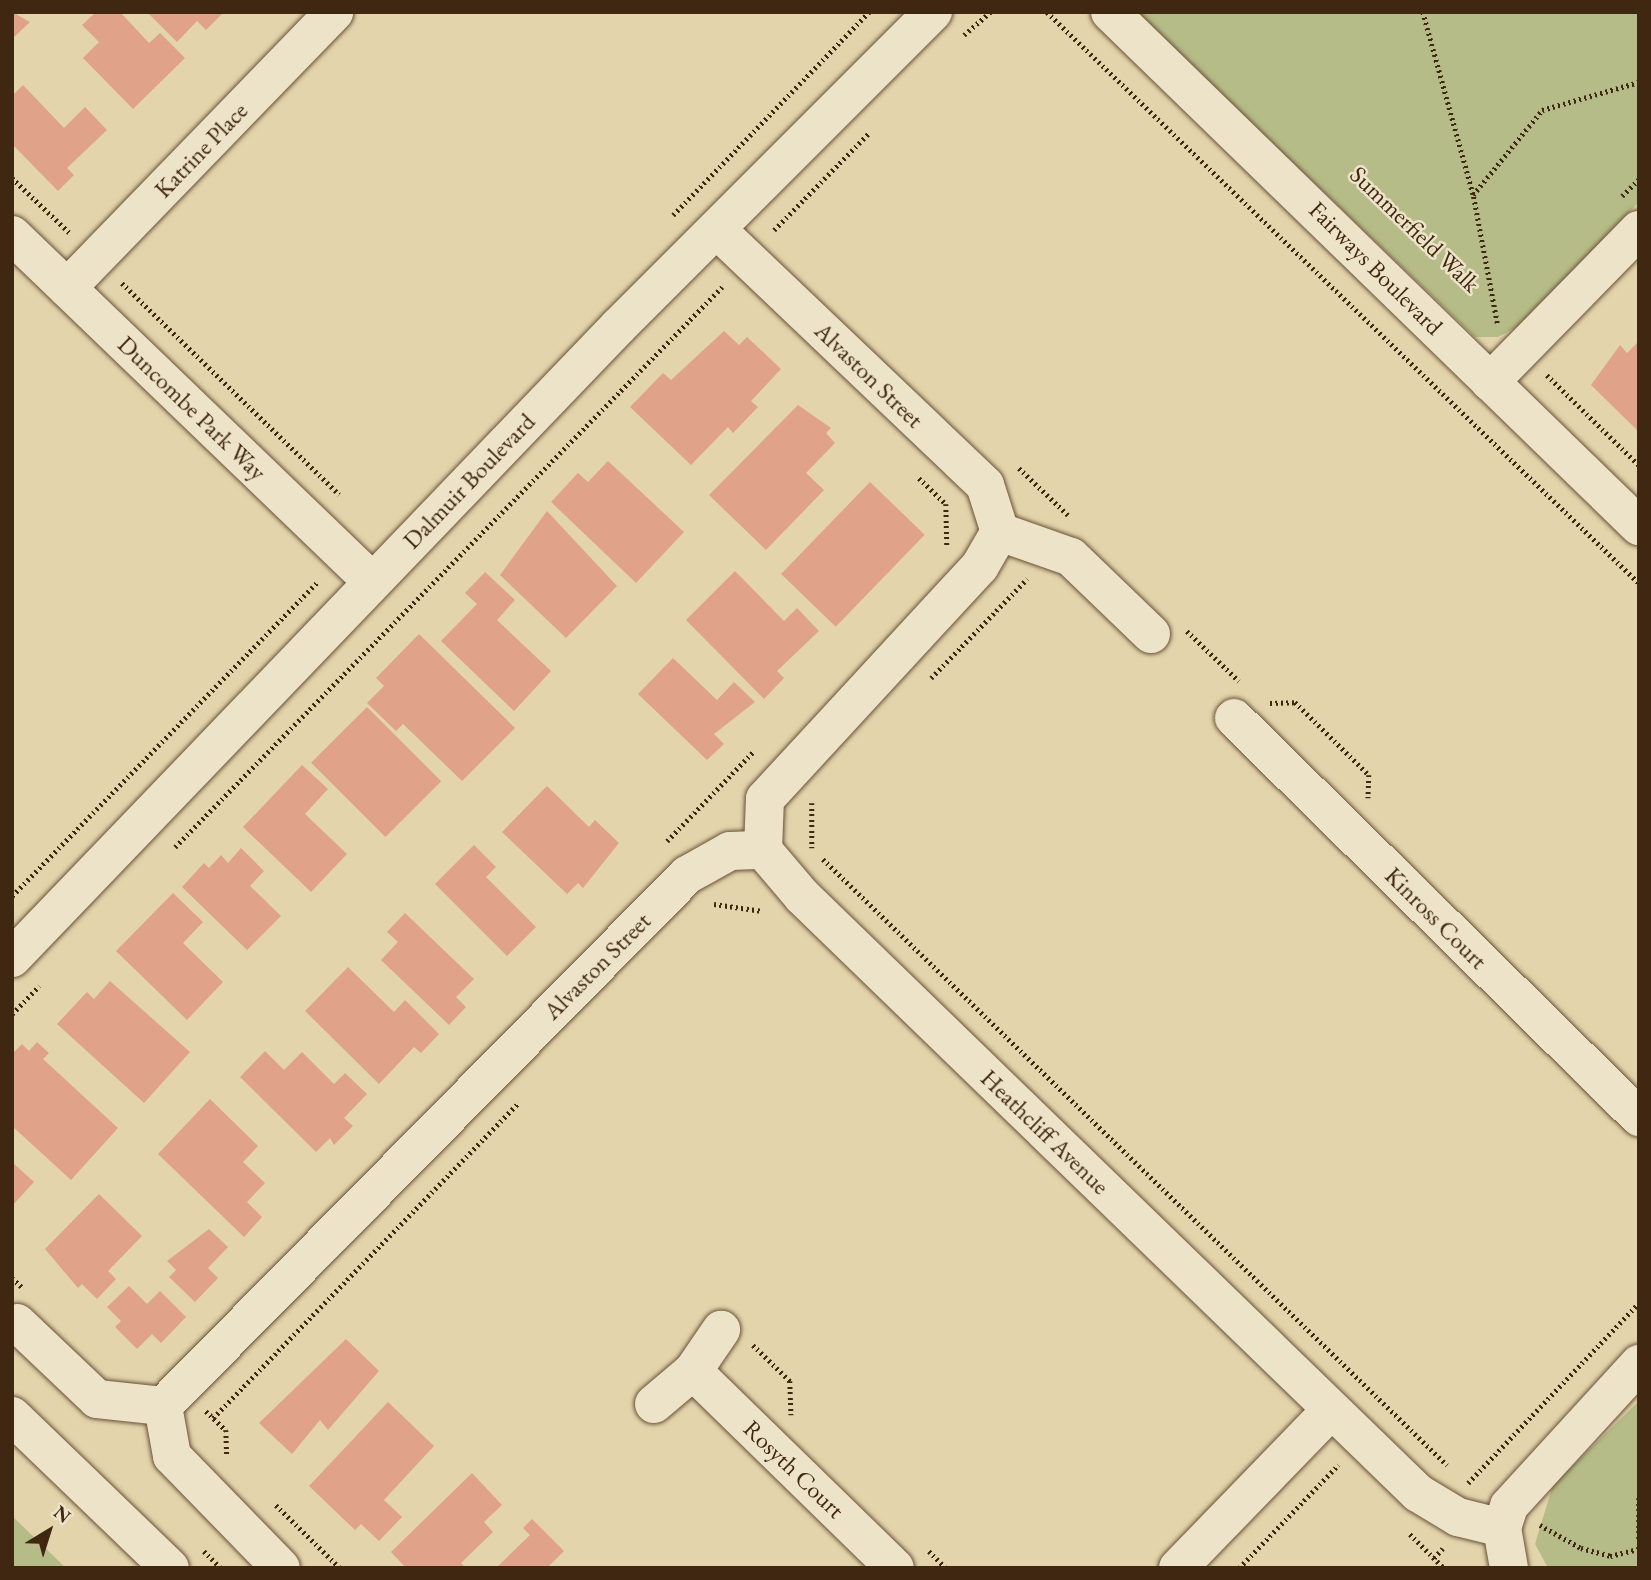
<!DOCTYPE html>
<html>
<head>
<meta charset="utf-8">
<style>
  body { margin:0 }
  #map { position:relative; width:1651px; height:1580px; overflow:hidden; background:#e3d4ab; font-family:"EB Garamond",serif }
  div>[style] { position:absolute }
  .green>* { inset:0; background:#b6bc87 }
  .building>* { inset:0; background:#e0a389; transform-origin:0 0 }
  .path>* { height:4.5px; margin-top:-2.25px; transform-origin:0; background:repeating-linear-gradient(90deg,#402711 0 2px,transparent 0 5.5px) }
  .roads { filter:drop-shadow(0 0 2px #695238) drop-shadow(0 0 2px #695238) }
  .minor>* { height:38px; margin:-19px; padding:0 19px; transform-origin:19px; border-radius:19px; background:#ede3c8 }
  span { translate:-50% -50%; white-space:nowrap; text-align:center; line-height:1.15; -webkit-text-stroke:5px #ede3c8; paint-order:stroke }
  .street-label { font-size:24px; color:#402711 }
  .frame { position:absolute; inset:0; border:14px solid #402711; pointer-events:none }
  .north { position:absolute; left:14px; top:1496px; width:70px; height:70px; -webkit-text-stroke:5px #ede3c8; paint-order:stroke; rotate:38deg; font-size:19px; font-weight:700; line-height:28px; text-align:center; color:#402711 }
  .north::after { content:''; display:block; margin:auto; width:24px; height:32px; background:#402711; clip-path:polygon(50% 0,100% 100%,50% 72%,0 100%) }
</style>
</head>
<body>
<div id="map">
  <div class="green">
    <i style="clip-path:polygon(1136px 12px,1639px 12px,1639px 202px,1521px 325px,1498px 337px,1475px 337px)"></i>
    <i style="clip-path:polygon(1639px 1401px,1639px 1568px,1548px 1568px,1535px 1544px,1553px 1485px)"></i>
    <i style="clip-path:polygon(12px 1516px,66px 1568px,12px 1568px)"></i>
  </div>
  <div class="building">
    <i style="clip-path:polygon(12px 12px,30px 22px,12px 39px)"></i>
    <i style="clip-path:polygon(96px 12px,120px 12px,149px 43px,160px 33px,185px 58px,133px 109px,83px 58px,99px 42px,82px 25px)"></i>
    <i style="clip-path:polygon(147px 12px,224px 12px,206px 30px,197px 21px,177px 42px)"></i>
    <i style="clip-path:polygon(23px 85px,64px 128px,85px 107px,107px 130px,67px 168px,74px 175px,58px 191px,12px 144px,12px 96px)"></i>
    <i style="clip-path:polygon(724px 331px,739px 345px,747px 337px,781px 369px,751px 401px,758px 407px,733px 433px,728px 427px,691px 465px,630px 407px,663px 373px,671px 380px)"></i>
    <i style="clip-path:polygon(1639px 341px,1639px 432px,1591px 385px,1620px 345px,1627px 353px)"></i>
    <i style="clip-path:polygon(798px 405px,831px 428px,826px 433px,835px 443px,806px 473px,824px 490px,766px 550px,709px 495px)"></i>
    <i style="clip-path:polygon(608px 461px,684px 532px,636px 583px,551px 502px,578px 473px,588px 482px)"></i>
    <i style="left:870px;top:482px;width:76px;height:128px;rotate:44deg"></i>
    <i style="clip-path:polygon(547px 511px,617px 586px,566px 638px,500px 575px)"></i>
    <i style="clip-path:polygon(735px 571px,784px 621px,797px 608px,819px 631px,777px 671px,784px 678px,764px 699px,686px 620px)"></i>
    <i style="clip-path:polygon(485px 572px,515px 600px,497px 620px,551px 671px,514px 711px,441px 641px,477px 604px,465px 593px)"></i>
    <i style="clip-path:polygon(419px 634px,515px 728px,462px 781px,403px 724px,396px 731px,367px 703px,384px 686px,376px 678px)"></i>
    <i style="clip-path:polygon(673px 658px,717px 700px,734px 682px,755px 702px,714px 734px,724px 744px,707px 760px,638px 694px)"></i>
    <i style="left:367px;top:707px;width:105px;height:79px;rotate:45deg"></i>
    <i style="clip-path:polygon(302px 765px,328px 789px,305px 814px,347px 854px,311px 892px,243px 827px)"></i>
    <i style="clip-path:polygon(547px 786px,589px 827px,595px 820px,619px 843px,583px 888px,578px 883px,567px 894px,502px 832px)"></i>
    <i style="clip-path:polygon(474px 845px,496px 867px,486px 877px,536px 927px,507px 956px,435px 884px)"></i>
    <i style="clip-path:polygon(241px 848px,264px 871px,250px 886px,281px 916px,247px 950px,182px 887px,204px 863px,209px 868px,221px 855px,228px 863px)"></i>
    <i style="clip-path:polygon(173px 893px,203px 922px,183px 943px,223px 982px,187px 1020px,116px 951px)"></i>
    <i style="clip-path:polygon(405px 913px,474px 979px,456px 997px,466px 1007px,449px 1025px,381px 960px,398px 942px,387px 932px)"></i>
    <i style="clip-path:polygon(348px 967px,394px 1012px,405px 1000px,439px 1034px,421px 1053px,414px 1047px,379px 1084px,305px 1011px)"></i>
    <i style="clip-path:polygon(110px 981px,190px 1052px,144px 1103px,57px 1024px,87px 992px,94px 999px)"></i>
    <i style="clip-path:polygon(37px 1042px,49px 1053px,43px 1059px,118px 1128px,71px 1180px,12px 1126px,12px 1054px,22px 1044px,29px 1051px)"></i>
    <i style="clip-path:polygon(265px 1051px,284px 1070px,302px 1052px,334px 1084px,345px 1073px,367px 1094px,344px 1118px,353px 1126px,334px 1145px,330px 1138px,316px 1152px,240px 1077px)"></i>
    <i style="clip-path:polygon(210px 1099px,258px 1146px,243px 1162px,265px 1183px,247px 1202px,262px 1217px,244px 1237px,158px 1154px)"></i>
    <i style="clip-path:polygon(12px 1162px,34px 1182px,12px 1206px)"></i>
    <i style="clip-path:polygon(99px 1194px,142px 1236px,108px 1271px,116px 1279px,97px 1299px,82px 1284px,78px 1288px,45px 1249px)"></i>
    <i style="clip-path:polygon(209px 1229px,228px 1247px,208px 1268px,218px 1278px,195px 1302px,169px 1277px,176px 1270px,167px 1261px)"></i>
    <i style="clip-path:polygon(129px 1286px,147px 1304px,160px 1291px,186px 1317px,161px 1343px,152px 1334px,137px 1349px,115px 1327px,121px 1321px,107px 1307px)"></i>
    <i style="clip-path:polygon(346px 1339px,379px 1371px,328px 1430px,320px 1420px,292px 1454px,259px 1423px)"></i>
    <i style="clip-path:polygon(388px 1402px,434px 1446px,384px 1500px,402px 1517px,379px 1541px,361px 1524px,355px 1530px,309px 1486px)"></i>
    <i style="clip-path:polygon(472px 1473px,502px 1505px,484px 1522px,493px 1532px,461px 1563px,466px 1568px,406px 1568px,391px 1552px)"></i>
    <i style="clip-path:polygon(532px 1519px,564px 1551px,547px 1568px,496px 1568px,530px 1535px,523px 1528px)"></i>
  </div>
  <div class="path">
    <i style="left:1047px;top:12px;width:822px;rotate:43.97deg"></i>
    <i style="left:1423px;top:12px;width:189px;rotate:74.6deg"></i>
    <i style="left:964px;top:35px;width:35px;rotate:-41deg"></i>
    <i style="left:12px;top:178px;width:80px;rotate:43.5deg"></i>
    <i style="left:1622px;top:196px;width:24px;rotate:-45deg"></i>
    <i style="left:673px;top:215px;width:282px;rotate:-46deg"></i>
    <i style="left:774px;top:230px;width:137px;rotate:-45.6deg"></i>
    <i style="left:122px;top:283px;width:303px;rotate:44.2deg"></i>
    <i style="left:1497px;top:323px;width:130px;rotate:-100.6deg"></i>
    <i style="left:1473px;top:195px;width:109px;rotate:-50.9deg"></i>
    <i style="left:1542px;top:110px;width:101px;rotate:-16.1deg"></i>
    <i style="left:1547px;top:375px;width:129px;rotate:44.4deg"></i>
    <i style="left:1019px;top:468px;width:68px;rotate:43.8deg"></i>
    <i style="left:919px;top:478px;width:37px;rotate:44deg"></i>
    <i style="left:946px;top:504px;width:41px;rotate:88.6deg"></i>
    <i style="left:1187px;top:631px;width:72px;rotate:43.9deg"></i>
    <i style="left:931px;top:678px;width:138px;rotate:-45.9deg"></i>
    <i style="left:1270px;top:703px;width:25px;rotate:-2deg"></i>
    <i style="left:1295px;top:702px;width:104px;rotate:44.6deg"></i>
    <i style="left:1369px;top:775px;width:23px;rotate:92deg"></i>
    <i style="left:812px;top:803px;width:45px;rotate:90deg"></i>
    <i style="left:667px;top:841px;width:124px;rotate:-46deg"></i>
    <i style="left:175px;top:847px;width:783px;rotate:-45.67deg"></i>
    <i style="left:823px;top:859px;width:870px;rotate:44.16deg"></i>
    <i style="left:12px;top:896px;width:439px;rotate:-45.8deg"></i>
    <i style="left:714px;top:904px;width:49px;rotate:8.1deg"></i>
    <i style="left:12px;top:1014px;width:39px;rotate:-46deg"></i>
    <i style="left:12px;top:1278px;width:13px;rotate:42deg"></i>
    <i style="left:753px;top:1345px;width:52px;rotate:44.2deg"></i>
    <i style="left:790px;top:1381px;width:34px;rotate:88deg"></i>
    <i style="left:206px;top:1411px;width:28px;rotate:44deg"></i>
    <i style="left:226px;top:1430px;width:27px;rotate:88deg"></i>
    <i style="left:213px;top:1418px;width:437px;rotate:-45.9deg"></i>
    <i style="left:1468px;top:1483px;width:248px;rotate:-46.5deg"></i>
    <i style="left:1639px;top:1498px;width:43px;rotate:90deg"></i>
    <i style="left:276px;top:1505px;width:90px;rotate:44.5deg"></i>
    <i style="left:1540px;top:1525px;width:47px;rotate:29.3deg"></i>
    <i style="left:1581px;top:1548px;width:30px;rotate:15deg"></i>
    <i style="left:1610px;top:1556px;width:30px;rotate:-14deg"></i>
    <i style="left:1410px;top:1534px;width:48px;rotate:45deg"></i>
    <i style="left:204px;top:1551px;width:24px;rotate:45deg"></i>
    <i style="left:929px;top:1551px;width:24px;rotate:45deg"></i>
    <i style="left:1434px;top:1558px;width:13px;rotate:-48deg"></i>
    <i style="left:1239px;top:1568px;width:143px;rotate:-46.1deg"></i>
  </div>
  <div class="roads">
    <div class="minor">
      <i style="left:1110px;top:12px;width:738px;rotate:44.18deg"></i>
      <i style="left:12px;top:235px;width:499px;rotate:43.9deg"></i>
      <i style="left:67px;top:288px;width:384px;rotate:-45.9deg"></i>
      <i style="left:1490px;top:382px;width:213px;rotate:-45.6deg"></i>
      <i style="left:1000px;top:532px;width:75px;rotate:19.4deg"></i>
      <i style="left:1071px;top:557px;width:111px;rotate:43.9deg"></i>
      <i style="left:1234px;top:718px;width:569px;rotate:44.57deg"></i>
      <i style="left:763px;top:850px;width:60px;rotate:49.7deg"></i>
      <i style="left:802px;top:896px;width:858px;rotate:44.1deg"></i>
      <i style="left:1418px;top:1493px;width:47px;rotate:31deg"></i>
      <i style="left:1458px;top:1517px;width:45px;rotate:14deg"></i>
      <i style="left:12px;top:958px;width:876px;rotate:-46.16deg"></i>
      <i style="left:619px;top:326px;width:444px;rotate:-45deg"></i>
      <i style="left:17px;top:1323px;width:110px;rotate:43.5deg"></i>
      <i style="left:97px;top:1399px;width:66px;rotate:6.1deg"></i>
      <i style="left:693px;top:1371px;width:282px;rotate:44.3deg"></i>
      <i style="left:654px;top:1404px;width:51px;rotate:-40.2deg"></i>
      <i style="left:693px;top:1371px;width:50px;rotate:-55.7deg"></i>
      <i style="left:163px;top:1406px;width:746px;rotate:-45.38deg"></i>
      <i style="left:687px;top:875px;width:49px;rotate:-29.2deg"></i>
      <i style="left:730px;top:851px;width:33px;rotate:-2deg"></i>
      <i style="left:763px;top:850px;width:51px;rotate:-87.8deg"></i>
      <i style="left:765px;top:799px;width:317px;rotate:-47.3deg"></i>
      <i style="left:980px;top:566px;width:39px;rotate:-60deg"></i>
      <i style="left:1000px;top:532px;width:49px;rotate:-107.7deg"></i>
      <i style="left:985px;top:485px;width:369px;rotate:-136.4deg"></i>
      <i style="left:163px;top:1406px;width:51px;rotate:79.8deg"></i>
      <i style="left:172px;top:1456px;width:156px;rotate:45.8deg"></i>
      <i style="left:12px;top:1416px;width:219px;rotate:43.9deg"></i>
      <i style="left:1178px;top:1568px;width:220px;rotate:-45.9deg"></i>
      <i style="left:1509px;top:1568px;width:41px;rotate:-99.9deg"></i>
      <i style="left:1502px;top:1528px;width:23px;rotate:-72deg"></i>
      <i style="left:1509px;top:1506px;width:193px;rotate:-47.5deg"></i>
    </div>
  </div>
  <div class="street-label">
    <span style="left:201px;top:150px;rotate:-46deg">Katrine Place</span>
    <span style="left:1415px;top:229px;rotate:44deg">Summerfield Walk</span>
    <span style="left:1376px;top:268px;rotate:45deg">Fairways Boulevard</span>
    <span style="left:869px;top:375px;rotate:44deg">Alvaston Street</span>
    <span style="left:192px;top:408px;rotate:44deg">Duncombe Park Way</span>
    <span style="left:469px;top:481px;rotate:-46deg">Dalmuir Boulevard</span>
    <span style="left:1436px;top:918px;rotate:45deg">Kinross Court</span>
    <span style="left:597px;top:966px;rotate:-45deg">Alvaston Street</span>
    <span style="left:1045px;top:1132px;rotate:44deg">Heathcliff Avenue</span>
    <span style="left:794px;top:1469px;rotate:44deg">Rosyth Court</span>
  </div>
  <div class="frame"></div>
  <div class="north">N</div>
</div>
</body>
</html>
